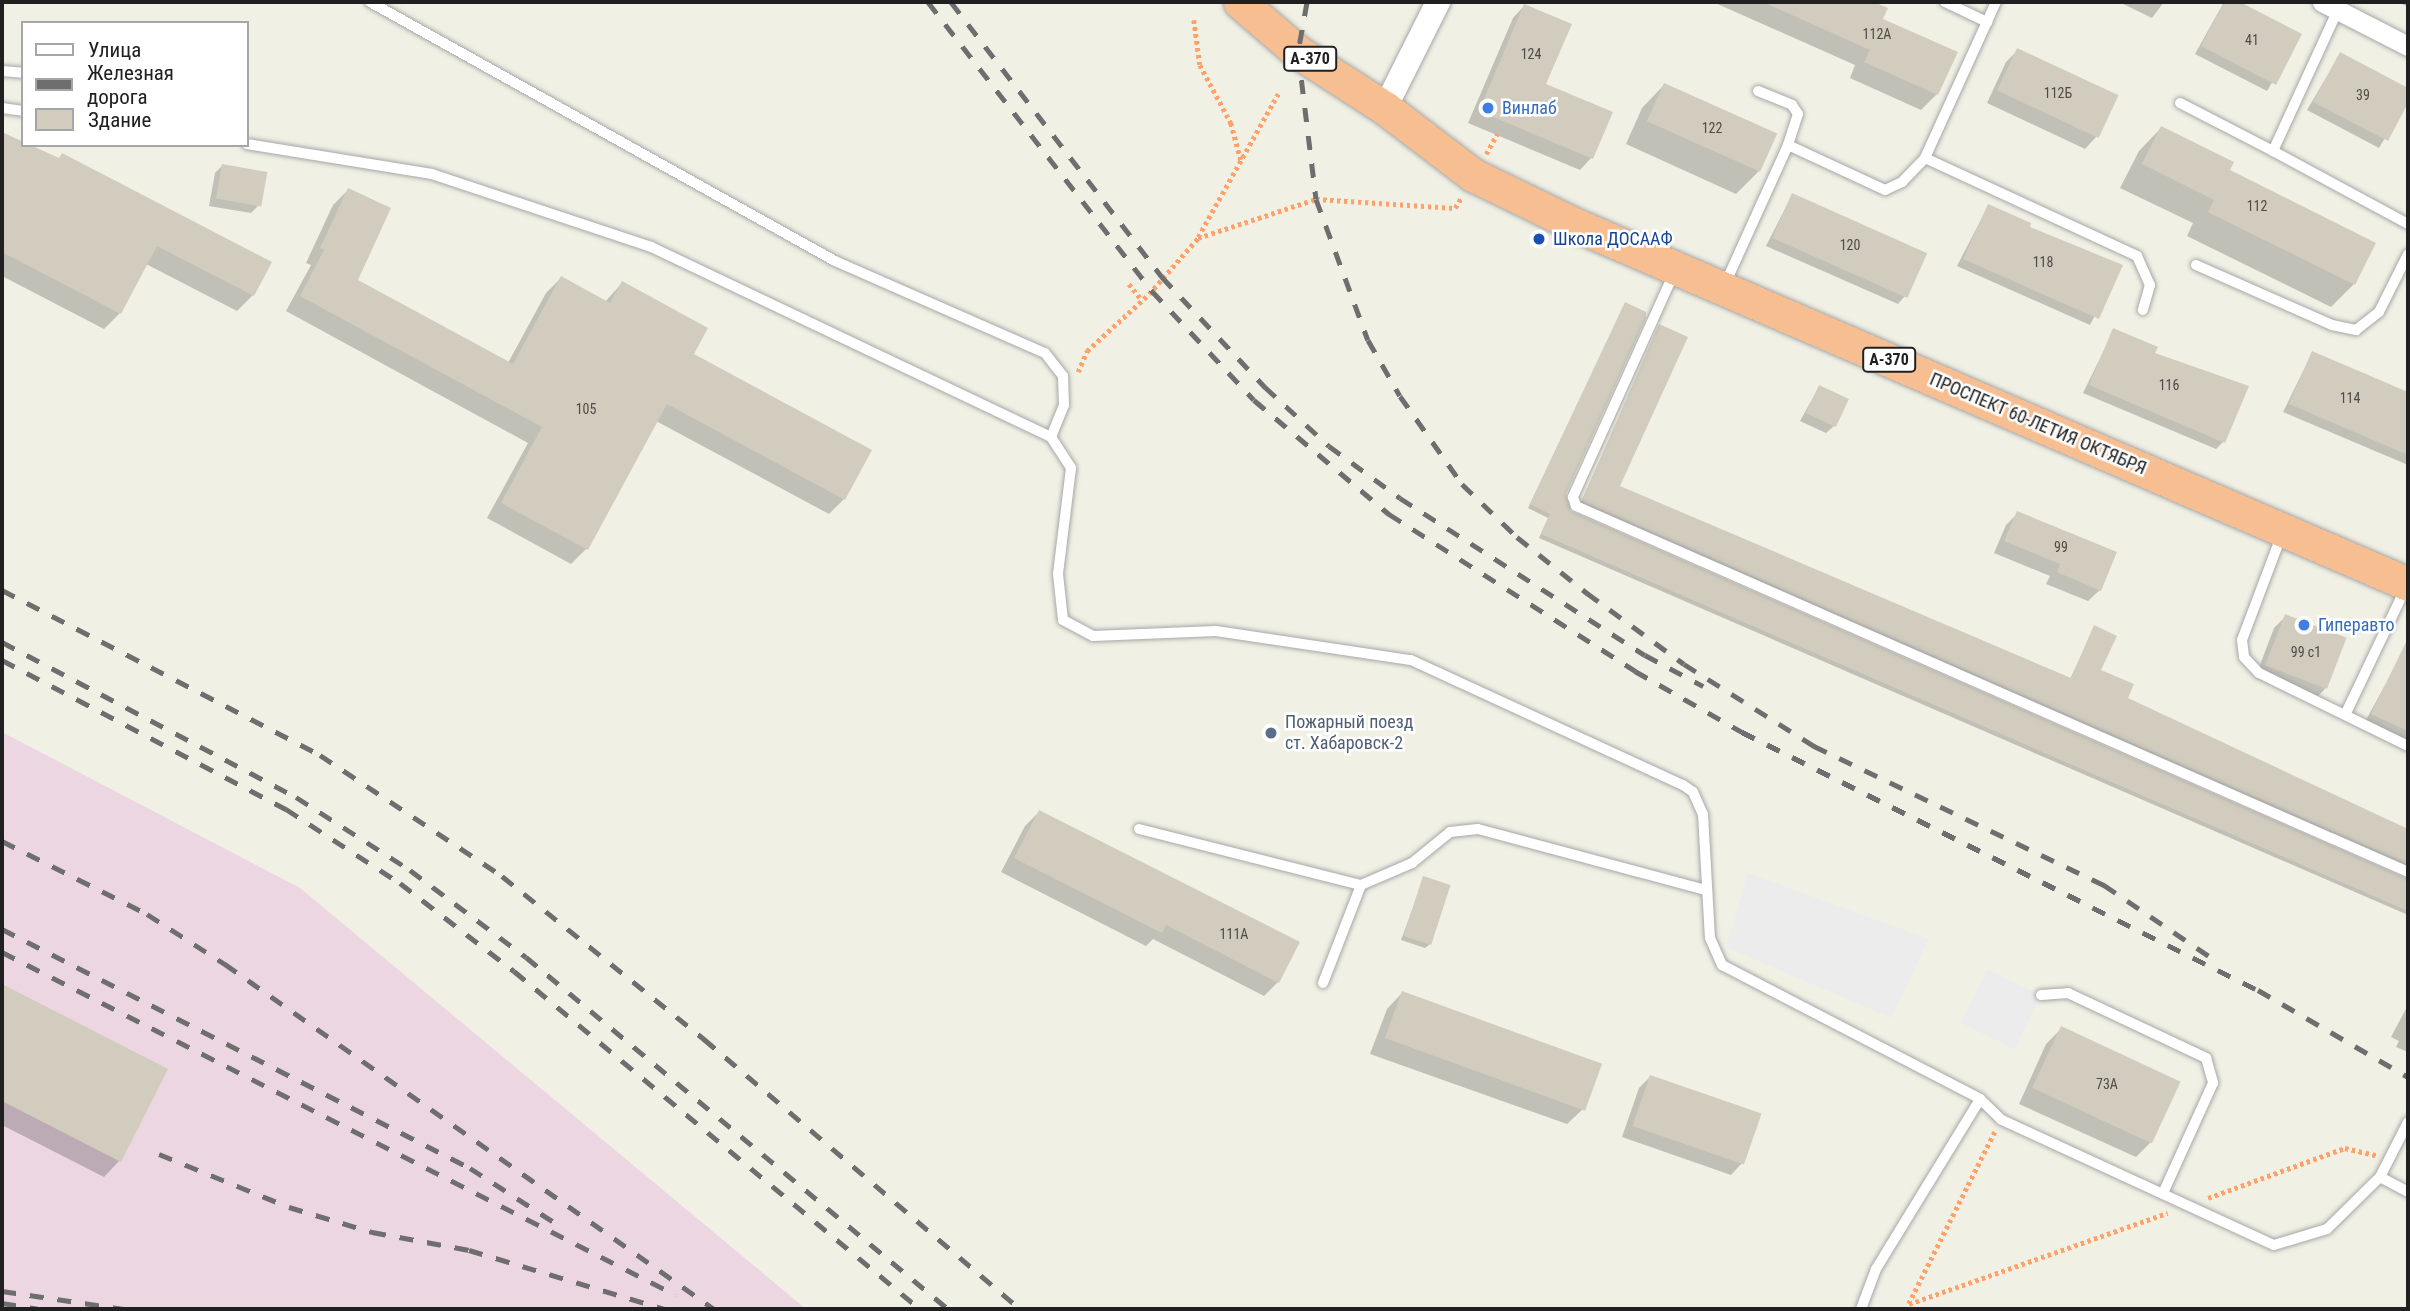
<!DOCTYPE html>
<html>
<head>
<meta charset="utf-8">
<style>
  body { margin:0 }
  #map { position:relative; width:2410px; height:1311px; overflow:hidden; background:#f1f0e5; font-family:"Roboto Condensed",sans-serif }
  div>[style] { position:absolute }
  .industrial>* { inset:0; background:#ebd6e1 }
  .parking>* { inset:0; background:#ececec; transform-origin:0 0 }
  .shadow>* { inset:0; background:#0003 }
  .building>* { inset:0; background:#d2ccbe; transform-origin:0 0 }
  .path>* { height:4.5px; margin-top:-2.25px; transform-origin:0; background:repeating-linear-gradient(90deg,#ffa168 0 3.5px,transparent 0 7px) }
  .roads { filter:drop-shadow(0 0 2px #a7a7a7) drop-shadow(0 0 2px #a7a7a7) }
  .service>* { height:10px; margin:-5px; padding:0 5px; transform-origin:5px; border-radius:5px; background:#fff }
  .minor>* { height:19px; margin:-9.5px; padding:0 9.5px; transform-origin:9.5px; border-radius:9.5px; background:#fff }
  .tertiary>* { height:24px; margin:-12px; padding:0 12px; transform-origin:12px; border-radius:12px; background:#fff }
  .trunk>* { height:33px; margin:-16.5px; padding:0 16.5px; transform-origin:16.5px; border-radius:16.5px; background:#f7bf91 }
  .rail>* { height:5px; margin-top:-2.5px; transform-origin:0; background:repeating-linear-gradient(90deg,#6e6e6e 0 14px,transparent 0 28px) }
  .dots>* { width:19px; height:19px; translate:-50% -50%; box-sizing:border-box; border:4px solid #fff; border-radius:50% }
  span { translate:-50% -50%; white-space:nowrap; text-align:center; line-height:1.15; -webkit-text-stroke:5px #fff; paint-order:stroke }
  .number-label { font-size:14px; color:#4c4b48 }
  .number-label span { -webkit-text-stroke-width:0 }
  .shield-label span { padding:2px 5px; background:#fff; border:2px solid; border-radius:5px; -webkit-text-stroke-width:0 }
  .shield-label { font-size:16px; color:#202020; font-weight:700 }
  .shop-label { font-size:18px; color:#366cbe }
  .left { translate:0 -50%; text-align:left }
  .transit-label { font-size:18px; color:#164399 }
  .street-label { font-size:18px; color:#202020 }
  .service-label { font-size:18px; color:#4e5e75 }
  .frame { position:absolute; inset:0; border:4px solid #202020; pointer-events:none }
  .legend { position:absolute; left:21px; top:21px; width:228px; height:126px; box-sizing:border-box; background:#fff; border:2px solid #a6a6a6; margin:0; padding:9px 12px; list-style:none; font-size:21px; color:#202020 }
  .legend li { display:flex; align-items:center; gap:14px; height:35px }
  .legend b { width:35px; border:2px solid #a6a6a6 }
</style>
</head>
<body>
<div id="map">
  <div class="industrial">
    <i style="clip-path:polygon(2px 732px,300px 888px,806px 1309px,2px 1309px)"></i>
  </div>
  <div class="parking">
    <i style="clip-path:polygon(1748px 873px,1929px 939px,1891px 1018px,1726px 947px)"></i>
    <i style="left:1987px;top:969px;width:60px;height:60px;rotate:26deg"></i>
  </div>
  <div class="shadow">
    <i style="clip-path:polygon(1713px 2px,1870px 2px,1886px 9px,1881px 20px,1937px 94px,1921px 110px,1850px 78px,1855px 65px)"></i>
    <i style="clip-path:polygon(2119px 2px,2164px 2px,2152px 18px)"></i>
    <i style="clip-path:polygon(2224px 2px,2236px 2px,2300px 35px,2267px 91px,2195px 54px)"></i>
    <i style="clip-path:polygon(2398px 2px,2408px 2px,2408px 7px)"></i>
    <i style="clip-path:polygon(1524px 6px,1544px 85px,1611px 113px,1591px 158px,1580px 170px,1468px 123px,1513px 18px)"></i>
    <i style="clip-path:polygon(2018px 50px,2116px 96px,2096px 137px,2085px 149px,1987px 103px,2006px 62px)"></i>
    <i style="clip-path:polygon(2340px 54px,2408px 90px,2408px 99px,2379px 148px,2307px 110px)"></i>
    <i style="clip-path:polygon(1664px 85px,1759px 171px,1736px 194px,1626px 144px,1642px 108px)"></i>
    <i style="clip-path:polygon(2161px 128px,2228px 171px,2354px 284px,2331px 307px,2187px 236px,2193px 223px,2120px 188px,2139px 151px)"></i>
    <i style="clip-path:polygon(2px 134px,270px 263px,253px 295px,237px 311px,146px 264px,120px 313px,104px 329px,2px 276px)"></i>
    <i style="clip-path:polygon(222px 166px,258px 206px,251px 213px,209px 206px,215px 173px)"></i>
    <i style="clip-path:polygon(348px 190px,356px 280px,508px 363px,546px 293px,561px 278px,605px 302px,622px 283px,692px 354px,870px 451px,844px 499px,829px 514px,656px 421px,586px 549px,571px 564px,487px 518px,528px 443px,286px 311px,311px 265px,306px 263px,333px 205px)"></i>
    <i style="clip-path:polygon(1792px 195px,1924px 253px,1905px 296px,1898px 304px,1766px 246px)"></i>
    <i style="clip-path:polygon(1988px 206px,2027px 228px,2121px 266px,2090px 325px,1957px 266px)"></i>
    <i style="clip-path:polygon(1625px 304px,1564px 494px,1571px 514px,2408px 880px,2408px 915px,1539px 538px,1548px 518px,1528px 508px)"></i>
    <i style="clip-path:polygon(1660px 326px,1618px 487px,2070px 679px,2095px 627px,2099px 671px,2125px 699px,2408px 831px,2408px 869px,1580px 504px)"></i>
    <i style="clip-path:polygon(2114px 330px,2153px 354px,2223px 442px,2216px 449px,2083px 393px)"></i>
    <i style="clip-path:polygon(2312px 353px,2408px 394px,2408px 465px,2283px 412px)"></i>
    <i style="clip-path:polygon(1819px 387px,1834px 426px,1826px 433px,1800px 421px)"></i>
    <i style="clip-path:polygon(2018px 513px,2100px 590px,2088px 601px,2046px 584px,2050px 576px,1994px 553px,2006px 525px)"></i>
    <i style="clip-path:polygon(2286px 616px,2325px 689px,2313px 701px,2255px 678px,2274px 628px)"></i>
    <i style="clip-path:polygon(2396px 665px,2408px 670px,2408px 741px,2366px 720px)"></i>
    <i style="clip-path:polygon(1039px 812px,1278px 982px,1264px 996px,1153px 939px,1146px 946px,1001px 872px,1025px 826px)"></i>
    <i style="clip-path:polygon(1424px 878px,1429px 945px,1425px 948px,1401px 940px)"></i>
    <i style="clip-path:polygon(2px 986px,166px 1069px,119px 1161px,104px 1177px,2px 1125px)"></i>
    <i style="clip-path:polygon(1402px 993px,1583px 1109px,1567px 1124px,1370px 1054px,1387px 1009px)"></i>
    <i style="clip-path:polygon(2408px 1005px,2408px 1052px,2396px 1047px,2399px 1041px,2391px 1037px)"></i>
    <i style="clip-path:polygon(2062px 1028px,2151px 1142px,2136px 1157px,2019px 1104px,2046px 1044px)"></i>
    <i style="clip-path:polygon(1650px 1077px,1742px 1163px,1731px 1175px,1622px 1137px,1639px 1088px)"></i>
  </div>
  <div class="building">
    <i style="clip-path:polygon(1763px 2px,1874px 2px,1888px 8px,1883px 19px,1958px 52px,1938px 95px,1864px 62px,1870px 50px)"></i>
    <i style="clip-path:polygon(2224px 2px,2240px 2px,2302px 34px,2276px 85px,2201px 46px)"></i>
    <i style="clip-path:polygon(1524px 4px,1572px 24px,1546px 84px,1613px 112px,1593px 159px,1479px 111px)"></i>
    <i style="left:2017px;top:48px;width:112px;height:47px;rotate:25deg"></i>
    <i style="clip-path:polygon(2340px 52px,2408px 88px,2408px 103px,2388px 141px,2313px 102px)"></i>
    <i style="left:1664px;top:83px;width:124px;height:42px;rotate:24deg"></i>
    <i style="clip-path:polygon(2161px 126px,2234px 162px,2230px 170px,2376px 243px,2355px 285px,2208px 212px,2214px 200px,2142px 164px)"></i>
    <i style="clip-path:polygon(2px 132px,59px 158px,62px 153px,272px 262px,254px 296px,157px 246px,121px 314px,2px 252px)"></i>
    <i style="left:222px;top:164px;width:46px;height:35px;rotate:10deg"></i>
    <i style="clip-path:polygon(348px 188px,391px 208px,358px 280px,513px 364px,561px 276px,610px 303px,622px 281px,708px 328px,694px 354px,872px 450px,845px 500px,667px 404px,588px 550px,501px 503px,542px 427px,300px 296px,324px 250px,320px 248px)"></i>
    <i style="left:1792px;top:193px;width:148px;height:49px;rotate:24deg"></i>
    <i style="clip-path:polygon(1988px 204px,2031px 223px,2030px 227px,2123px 265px,2099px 319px,1963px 259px)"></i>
    <i style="clip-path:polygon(1625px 302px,1646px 312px,1646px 318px,1566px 494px,1571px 511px,2408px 879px,2408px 911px,1541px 534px,1550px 514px,1530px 504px)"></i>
    <i style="clip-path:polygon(1659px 324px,1688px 337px,1620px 486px,2071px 678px,2094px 625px,2117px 636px,2101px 670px,2134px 684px,2128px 698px,2408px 829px,2408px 864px,1582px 501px)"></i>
    <i style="clip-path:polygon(2113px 328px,2158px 347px,2155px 353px,2249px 386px,2225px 443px,2089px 385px)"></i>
    <i style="clip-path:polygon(2312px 351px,2408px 392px,2408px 455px,2289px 404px)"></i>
    <i style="left:1819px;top:385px;width:33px;height:31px;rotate:25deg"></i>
    <i style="clip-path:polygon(2017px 511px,2117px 552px,2101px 591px,2057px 572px,2060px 564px,2004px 541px)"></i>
    <i style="left:2285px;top:614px;width:66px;height:55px;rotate:21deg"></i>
    <i style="clip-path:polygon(2408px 638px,2408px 731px,2371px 714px)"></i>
    <i style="clip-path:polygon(1039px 810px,1300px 942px,1279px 983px,1166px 925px,1162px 933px,1014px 858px)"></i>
    <i style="left:1423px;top:876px;width:29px;height:63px;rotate:18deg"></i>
    <i style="clip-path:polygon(2px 984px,168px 1069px,121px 1162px,2px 1101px)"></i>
    <i style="left:1402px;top:991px;width:213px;height:50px;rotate:20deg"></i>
    <i style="left:2061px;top:1026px;width:132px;height:68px;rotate:25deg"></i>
    <i style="left:1650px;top:1075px;width:118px;height:54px;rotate:19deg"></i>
  </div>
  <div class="path">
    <i style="left:1194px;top:20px;width:45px;rotate:82.4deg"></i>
    <i style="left:1200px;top:65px;width:66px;rotate:61.9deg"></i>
    <i style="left:1231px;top:123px;width:38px;rotate:75deg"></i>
    <i style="left:1486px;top:154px;width:23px;rotate:-61deg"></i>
    <i style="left:1198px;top:237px;width:164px;rotate:-60.8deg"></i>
    <i style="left:1129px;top:284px;width:21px;rotate:51deg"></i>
    <i style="left:1078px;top:372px;width:23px;rotate:-67deg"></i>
    <i style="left:1087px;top:351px;width:84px;rotate:-42.6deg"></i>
    <i style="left:1149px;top:294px;width:74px;rotate:-48.8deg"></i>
    <i style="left:1198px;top:238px;width:124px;rotate:-18.3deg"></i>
    <i style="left:1316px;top:199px;width:139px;rotate:3.7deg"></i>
    <i style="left:1455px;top:208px;width:12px;rotate:-59deg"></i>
    <i style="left:1995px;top:1132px;width:192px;rotate:116.6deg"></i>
    <i style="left:1909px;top:1304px;width:274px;rotate:-19.4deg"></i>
    <i style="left:2208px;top:1198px;width:146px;rotate:-20.1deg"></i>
    <i style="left:2345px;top:1148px;width:32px;rotate:13deg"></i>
  </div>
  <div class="roads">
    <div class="service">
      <i style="left:370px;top:2px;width:532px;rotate:29.12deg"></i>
      <i style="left:835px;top:261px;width:229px;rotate:23.7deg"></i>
      <i style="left:1045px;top:353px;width:29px;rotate:52deg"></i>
      <i style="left:1063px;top:376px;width:29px;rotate:88deg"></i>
      <i style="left:1064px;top:405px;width:35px;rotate:112deg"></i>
      <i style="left:1945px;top:2px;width:47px;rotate:25.5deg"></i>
      <i style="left:1996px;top:2px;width:171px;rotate:114.5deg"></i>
      <i style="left:1925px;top:158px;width:234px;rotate:24.8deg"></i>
      <i style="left:2137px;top:256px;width:32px;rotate:66deg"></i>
      <i style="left:2150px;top:285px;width:26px;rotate:106deg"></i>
      <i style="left:2px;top:71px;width:21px;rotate:5deg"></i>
      <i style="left:1758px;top:91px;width:37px;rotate:22deg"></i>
      <i style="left:1792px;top:105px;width:11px;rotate:56deg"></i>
      <i style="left:1798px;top:114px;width:33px;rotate:108deg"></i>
      <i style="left:2180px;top:103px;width:105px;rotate:27.3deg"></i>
      <i style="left:2273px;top:151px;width:155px;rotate:-65.3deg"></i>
      <i style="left:2px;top:108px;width:21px;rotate:8deg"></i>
      <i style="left:247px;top:144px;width:187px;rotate:9.2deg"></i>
      <i style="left:432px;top:174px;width:231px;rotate:18.4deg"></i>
      <i style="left:651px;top:247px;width:443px;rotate:25.4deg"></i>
      <i style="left:1051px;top:437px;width:37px;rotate:57deg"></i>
      <i style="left:1071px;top:468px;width:107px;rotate:97deg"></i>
      <i style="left:1058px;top:574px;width:46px;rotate:83.8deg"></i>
      <i style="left:1063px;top:620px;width:34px;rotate:28deg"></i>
      <i style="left:1093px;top:636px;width:123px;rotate:-2.3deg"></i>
      <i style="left:1216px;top:631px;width:197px;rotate:8.5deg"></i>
      <i style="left:1411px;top:660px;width:299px;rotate:24.7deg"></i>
      <i style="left:1683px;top:785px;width:12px;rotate:35deg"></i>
      <i style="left:1693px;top:792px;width:24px;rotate:66deg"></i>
      <i style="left:1703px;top:814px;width:124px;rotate:86.8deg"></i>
      <i style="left:1710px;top:938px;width:30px;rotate:66deg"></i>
      <i style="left:1722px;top:965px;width:291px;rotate:27.4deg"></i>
      <i style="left:1980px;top:1099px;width:30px;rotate:44deg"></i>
      <i style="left:2002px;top:1120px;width:299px;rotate:24.7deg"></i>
      <i style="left:2274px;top:1245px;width:55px;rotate:-16.8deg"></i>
      <i style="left:2327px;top:1229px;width:74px;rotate:-44.5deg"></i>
      <i style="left:2380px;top:1177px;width:62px;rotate:-63deg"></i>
      <i style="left:2273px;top:151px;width:153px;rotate:28.4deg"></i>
      <i style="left:2196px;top:265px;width:149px;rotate:23.8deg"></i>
      <i style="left:2332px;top:325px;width:25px;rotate:12deg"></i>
      <i style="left:2356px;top:330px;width:29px;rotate:-38deg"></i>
      <i style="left:2379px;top:312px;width:65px;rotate:-63.4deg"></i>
      <i style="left:1674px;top:273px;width:246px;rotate:114.3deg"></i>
      <i style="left:1573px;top:497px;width:9px;rotate:72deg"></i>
      <i style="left:1576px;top:506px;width:909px;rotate:23.74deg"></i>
      <i style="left:1725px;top:284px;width:153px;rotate:-65.6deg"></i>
      <i style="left:1788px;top:145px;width:107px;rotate:24.9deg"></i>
      <i style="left:1885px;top:190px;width:19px;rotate:-25deg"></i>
      <i style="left:1902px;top:182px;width:33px;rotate:-46deg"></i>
      <i style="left:2282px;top:534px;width:113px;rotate:110.7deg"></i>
      <i style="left:2242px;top:640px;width:17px;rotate:83deg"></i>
      <i style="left:2244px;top:657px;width:22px;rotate:47deg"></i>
      <i style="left:2259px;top:673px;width:166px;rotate:26.1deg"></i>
      <i style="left:2346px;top:713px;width:140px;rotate:-64.5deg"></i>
      <i style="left:1139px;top:829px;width:229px;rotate:14.2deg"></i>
      <i style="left:1361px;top:885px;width:56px;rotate:-23.3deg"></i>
      <i style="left:1412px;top:863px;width:49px;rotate:-39.2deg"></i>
      <i style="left:1450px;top:832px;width:28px;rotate:-6deg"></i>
      <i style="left:1478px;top:829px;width:236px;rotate:15deg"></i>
      <i style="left:1323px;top:983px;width:105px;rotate:-68.8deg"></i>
      <i style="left:2041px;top:995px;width:27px;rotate:-4deg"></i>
      <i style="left:2068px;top:993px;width:153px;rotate:25.2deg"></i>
      <i style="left:2206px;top:1058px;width:26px;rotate:74deg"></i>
      <i style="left:2213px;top:1083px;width:121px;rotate:114.4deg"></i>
      <i style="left:2380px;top:1177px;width:32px;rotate:28deg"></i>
      <i style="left:1861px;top:1309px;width:43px;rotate:-69.4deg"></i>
      <i style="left:1876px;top:1269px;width:199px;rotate:-58.5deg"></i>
    </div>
    <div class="minor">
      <i style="left:2322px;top:2px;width:97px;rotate:27.1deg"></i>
    </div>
    <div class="tertiary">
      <i style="left:1385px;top:108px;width:119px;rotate:-63.4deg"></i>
    </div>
    <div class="trunk">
      <i style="left:1240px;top:2px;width:77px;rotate:40.8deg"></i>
      <i style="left:1298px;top:52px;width:103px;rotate:32.8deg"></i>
      <i style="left:1385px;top:108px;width:111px;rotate:37.3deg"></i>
      <i style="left:1473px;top:175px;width:114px;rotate:25.9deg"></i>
      <i style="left:1576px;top:225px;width:906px;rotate:23.34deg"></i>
    </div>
  </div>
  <div class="rail">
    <i style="left:928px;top:2px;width:366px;rotate:52.2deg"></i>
    <i style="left:1152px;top:291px;width:149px;rotate:46.9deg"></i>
    <i style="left:1254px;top:400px;width:177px;rotate:40.2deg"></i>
    <i style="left:1389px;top:514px;width:292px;rotate:32.5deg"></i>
    <i style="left:1635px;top:671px;width:123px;rotate:29.7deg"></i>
    <i style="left:1742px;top:732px;width:577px;rotate:26.57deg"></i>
    <i style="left:2258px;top:990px;width:173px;rotate:30.1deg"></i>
    <i style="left:951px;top:2px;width:347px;rotate:52.5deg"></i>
    <i style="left:1162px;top:277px;width:151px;rotate:46.9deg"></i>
    <i style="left:1265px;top:387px;width:87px;rotate:42.7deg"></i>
    <i style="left:1329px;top:446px;width:88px;rotate:36.2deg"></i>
    <i style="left:1400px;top:498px;width:291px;rotate:32.7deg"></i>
    <i style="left:1645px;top:655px;width:66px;rotate:28.1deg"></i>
    <i style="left:1307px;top:2px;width:51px;rotate:100.2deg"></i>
    <i style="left:1298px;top:52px;width:148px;rotate:83deg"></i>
    <i style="left:1316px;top:199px;width:150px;rotate:69.8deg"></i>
    <i style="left:1368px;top:340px;width:64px;rotate:60.3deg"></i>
    <i style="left:1400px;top:396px;width:108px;rotate:54.8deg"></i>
    <i style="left:1462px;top:484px;width:76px;rotate:43.9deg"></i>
    <i style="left:1517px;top:537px;width:90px;rotate:38.7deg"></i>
    <i style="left:1587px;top:593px;width:120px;rotate:36.2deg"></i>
    <i style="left:1684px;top:664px;width:154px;rotate:32.2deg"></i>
    <i style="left:1814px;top:746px;width:322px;rotate:25.6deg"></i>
    <i style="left:2104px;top:885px;width:130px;rotate:34.1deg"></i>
    <i style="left:2px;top:590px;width:358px;rotate:27.4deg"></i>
    <i style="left:320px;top:755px;width:219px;rotate:33.6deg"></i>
    <i style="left:502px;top:876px;width:260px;rotate:38.9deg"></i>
    <i style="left:704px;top:1039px;width:416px;rotate:40.5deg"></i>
    <i style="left:2px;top:642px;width:332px;rotate:27.8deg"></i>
    <i style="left:296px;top:797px;width:135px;rotate:32.6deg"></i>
    <i style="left:410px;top:870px;width:145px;rotate:36.9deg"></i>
    <i style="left:526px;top:957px;width:550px;rotate:39.83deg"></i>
    <i style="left:2px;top:660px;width:321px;rotate:27.7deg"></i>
    <i style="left:286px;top:809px;width:136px;rotate:33deg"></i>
    <i style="left:400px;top:883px;width:144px;rotate:37.7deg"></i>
    <i style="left:514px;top:971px;width:528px;rotate:39.78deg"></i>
    <i style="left:2px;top:841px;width:162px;rotate:26.7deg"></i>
    <i style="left:147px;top:914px;width:93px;rotate:32.7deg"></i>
    <i style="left:225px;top:964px;width:598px;rotate:35.2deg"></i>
    <i style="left:2px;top:929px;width:525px;rotate:27.05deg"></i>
    <i style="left:470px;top:1168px;width:111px;rotate:32.8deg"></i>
    <i style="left:2px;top:952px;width:756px;rotate:26.97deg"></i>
    <i style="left:159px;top:1154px;width:140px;rotate:22.2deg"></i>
    <i style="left:289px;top:1207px;width:87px;rotate:16.8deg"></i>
    <i style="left:372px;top:1232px;width:99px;rotate:10.5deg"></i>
    <i style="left:469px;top:1250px;width:204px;rotate:16.8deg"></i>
    <i style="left:2px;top:1291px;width:123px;rotate:8.4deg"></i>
    <i style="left:2px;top:1303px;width:36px;rotate:9deg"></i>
  </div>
  <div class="dots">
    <i style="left:1488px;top:108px;background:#3f7fe0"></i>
    <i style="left:1539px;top:239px;background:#1a4fb4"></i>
    <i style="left:2304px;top:625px;background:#3f7fe0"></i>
    <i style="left:1271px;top:733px;background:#5c6f8a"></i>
  </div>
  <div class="number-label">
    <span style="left:1877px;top:34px">112А</span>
    <span style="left:2252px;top:40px">41</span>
    <span style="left:1531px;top:54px">124</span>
    <span style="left:2058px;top:93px">112Б</span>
    <span style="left:2363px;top:95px">39</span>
    <span style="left:1712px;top:128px">122</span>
    <span style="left:2257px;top:206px">112</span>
    <span style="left:1850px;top:245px">120</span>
    <span style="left:2043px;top:262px">118</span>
    <span style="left:2169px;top:385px">116</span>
    <span style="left:2350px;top:398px">114</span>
    <span style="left:586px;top:409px">105</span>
    <span style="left:2061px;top:547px">99</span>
    <span style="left:2306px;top:652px">99 с1</span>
    <span style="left:1234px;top:934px">111А</span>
    <span style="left:2107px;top:1084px">73А</span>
  </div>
  <div class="shield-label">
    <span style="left:1310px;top:59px">А-370</span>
    <span style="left:1889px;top:360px">А-370</span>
  </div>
  <div class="shop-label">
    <span class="left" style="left:1502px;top:108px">Винлаб</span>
    <span class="left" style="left:2318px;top:625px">Гиперавто</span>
  </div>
  <div class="transit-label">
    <span class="left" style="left:1553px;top:239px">Школа ДОСААФ</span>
  </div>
  <div class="street-label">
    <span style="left:2038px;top:424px;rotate:23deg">ПРОСПЕКТ 60-ЛЕТИЯ ОКТЯБРЯ</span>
  </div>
  <div class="service-label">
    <span class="left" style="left:1285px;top:733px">Пожарный поезд<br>ст. Хабаровск-2</span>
  </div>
  <div class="frame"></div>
  <ul class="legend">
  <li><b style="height:9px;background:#fff"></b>Улица</li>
  <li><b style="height:9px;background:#6e6e6e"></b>Железная дорога</li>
  <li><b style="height:19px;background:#d2ccbe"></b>Здание</li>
  </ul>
</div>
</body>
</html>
